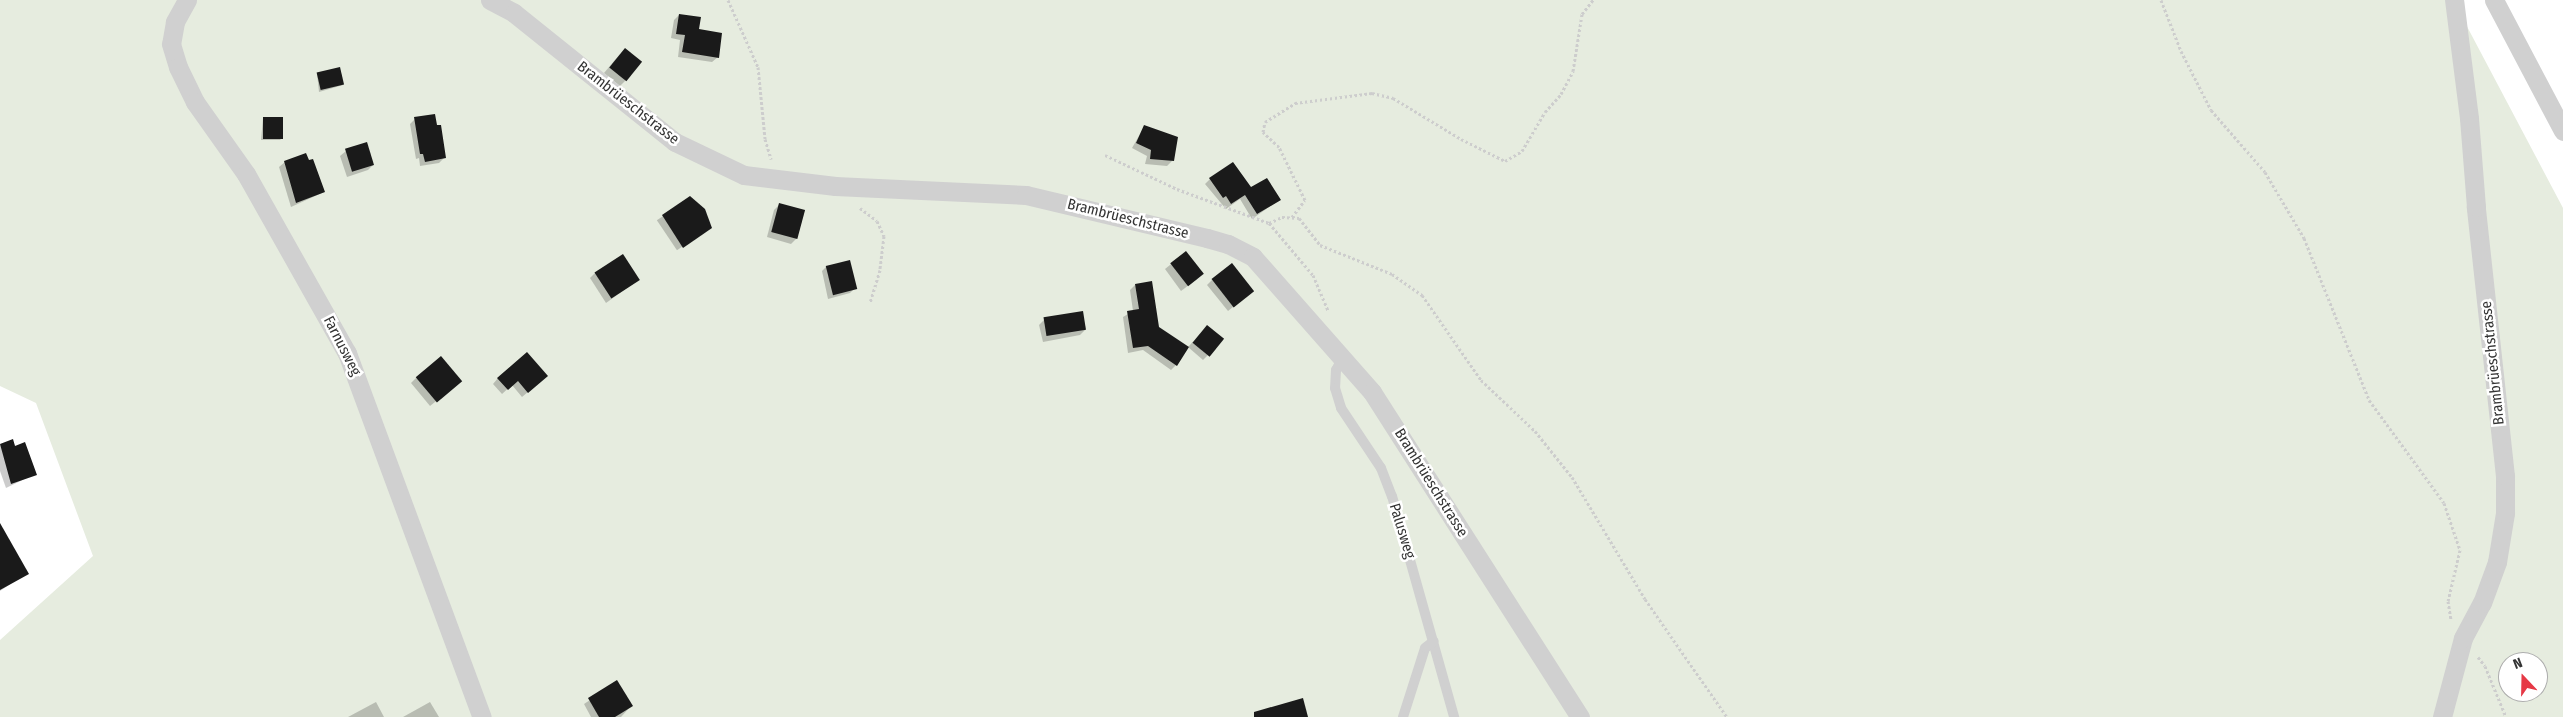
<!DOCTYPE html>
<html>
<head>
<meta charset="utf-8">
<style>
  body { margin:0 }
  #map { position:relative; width:2563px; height:717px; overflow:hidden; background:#fff; font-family:"Fira Sans Condensed",sans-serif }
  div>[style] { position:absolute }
  .green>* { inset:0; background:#e6ecdf }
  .shadow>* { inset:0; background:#0003; transform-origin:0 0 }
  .building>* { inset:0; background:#1a1a1a; transform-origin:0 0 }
  .path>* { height:3px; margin-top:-1.5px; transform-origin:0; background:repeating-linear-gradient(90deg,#cdcdcd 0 2.5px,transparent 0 5px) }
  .lane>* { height:10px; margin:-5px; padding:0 5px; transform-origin:5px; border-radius:5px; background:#d0d0d0 }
  .street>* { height:19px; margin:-9.5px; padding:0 9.5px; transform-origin:9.5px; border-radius:9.5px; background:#d0d0d0 }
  span { translate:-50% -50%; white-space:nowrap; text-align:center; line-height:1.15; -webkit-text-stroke:5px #fff; paint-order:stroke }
  .street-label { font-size:15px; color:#333 }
  .north { position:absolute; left:2498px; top:652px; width:50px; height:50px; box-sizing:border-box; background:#fff; border:1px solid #adadad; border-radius:50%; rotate:339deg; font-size:14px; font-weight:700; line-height:20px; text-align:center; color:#333 }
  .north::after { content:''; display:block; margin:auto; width:18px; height:22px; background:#e63946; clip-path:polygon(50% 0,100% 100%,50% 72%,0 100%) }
</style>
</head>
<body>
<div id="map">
  <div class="green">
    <i style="clip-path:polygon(evenodd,0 0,2453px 0,2563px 208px,2563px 717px,0 717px,0 640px,93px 556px,36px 403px,0 386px,0 0,2508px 662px,2538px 662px,2538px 692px,2508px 692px,2508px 662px)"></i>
  </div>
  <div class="shadow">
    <i style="clip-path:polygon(679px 15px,698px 30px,718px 57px,712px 62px,678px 57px,680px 40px,671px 38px,674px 20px)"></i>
    <i style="clip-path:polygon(620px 54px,625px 81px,620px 86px,604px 73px)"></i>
    <i style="clip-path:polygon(317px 73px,343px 85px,319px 92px)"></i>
    <i style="clip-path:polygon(263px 118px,282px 138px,280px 140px,261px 140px)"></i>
    <i style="clip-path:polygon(415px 119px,445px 157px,439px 163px,420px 166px,419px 158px,416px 159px,410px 124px)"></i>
    <i style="clip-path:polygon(1144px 127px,1172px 161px,1167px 166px,1145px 164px,1147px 156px,1132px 148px)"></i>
    <i style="clip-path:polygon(346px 151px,373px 165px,368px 170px,347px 177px,340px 156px)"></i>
    <i style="clip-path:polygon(285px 162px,324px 192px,291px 207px,279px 167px)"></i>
    <i style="clip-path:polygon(1210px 179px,1251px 189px,1279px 200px,1252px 219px,1240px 199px,1226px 209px,1205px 184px)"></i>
    <i style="left:690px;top:198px;width:36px;height:40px;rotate:56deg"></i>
    <i style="clip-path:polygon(779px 205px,804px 211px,796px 239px,791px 244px,767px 237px,774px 210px)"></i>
    <i style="clip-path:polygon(1186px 252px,1197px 279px,1181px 291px,1165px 269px)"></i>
    <i style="clip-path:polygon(827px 266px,855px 288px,850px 293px,828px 299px,822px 271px)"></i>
    <i style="clip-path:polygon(595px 273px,638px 280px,606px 303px,590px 278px)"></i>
    <i style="clip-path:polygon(1212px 280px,1253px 291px,1228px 311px,1207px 285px)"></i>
    <i style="clip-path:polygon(1135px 285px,1176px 365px,1171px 370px,1143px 350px,1128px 353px,1123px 317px,1133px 311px,1130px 290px)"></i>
    <i style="clip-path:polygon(1044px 320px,1085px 330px,1080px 335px,1043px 342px,1039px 325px)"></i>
    <i style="clip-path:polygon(1202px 332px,1208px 355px,1203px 360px,1188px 347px)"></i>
    <i style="clip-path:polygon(416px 378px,455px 386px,430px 406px,411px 383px)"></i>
    <i style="clip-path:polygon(498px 378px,541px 381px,522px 397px,512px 385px,502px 394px,493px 384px)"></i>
    <i style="clip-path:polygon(12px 441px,35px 474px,6px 488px,0 471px,0 445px)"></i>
    <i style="clip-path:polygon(0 537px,27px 573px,0 591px)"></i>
    <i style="clip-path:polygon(617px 682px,631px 706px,621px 717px,591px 717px,584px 704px)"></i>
    <i style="clip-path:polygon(376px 702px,384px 717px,348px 717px)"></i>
    <i style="clip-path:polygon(430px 702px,439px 717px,403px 717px)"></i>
  </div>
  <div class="building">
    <i style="clip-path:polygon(679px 14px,701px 17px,699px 29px,722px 33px,719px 58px,682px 52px,685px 35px,676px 34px)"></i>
    <i style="left:625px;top:48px;width:22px;height:25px;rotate:39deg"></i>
    <i style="left:340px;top:67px;width:18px;height:24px;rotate:77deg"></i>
    <i style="clip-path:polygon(435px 114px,437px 125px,441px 125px,446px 158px,425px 162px,423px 154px,420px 154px,414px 117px)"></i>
    <i style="left:263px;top:117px;width:20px;height:22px"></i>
    <i style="clip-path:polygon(1144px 125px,1178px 137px,1174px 161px,1150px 159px,1151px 150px,1136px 143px)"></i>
    <i style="left:367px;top:142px;width:24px;height:23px;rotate:73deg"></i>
    <i style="clip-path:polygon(306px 153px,309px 160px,313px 159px,325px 192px,296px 203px,284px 161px)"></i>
    <i style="clip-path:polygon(1233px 162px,1251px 187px,1267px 178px,1281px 200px,1257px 214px,1245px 195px,1231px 204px,1226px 196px,1223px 198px,1209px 178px)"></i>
    <i style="clip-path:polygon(690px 196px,705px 209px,712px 228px,683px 248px,662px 215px)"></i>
    <i style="left:779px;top:203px;width:27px;height:30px;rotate:15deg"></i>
    <i style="left:1186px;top:251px;width:29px;height:20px;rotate:52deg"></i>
    <i style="left:623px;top:254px;width:31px;height:34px;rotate:57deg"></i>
    <i style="left:850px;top:260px;width:30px;height:25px;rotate:76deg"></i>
    <i style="left:1232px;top:263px;width:36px;height:26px;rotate:52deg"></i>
    <i style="clip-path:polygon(1152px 281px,1159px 327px,1189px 347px,1177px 366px,1148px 346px,1133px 348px,1127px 311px,1139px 309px,1135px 284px)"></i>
    <i style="left:1083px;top:311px;width:19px;height:40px;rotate:81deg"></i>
    <i style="left:1207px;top:325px;width:22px;height:23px;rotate:39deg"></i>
    <i style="clip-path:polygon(527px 352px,548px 376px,528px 393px,518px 381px,508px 390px,497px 378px)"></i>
    <i style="left:441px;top:356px;width:33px;height:33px;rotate:50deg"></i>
    <i style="clip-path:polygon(13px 439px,15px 446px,25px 442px,37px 475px,11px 484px,0 444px)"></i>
    <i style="clip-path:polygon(0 523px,29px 574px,0 590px)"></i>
    <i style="clip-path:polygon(617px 680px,633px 706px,615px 717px,599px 717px,588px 698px)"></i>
    <i style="clip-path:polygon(1303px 698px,1308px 717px,1254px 717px,1254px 712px)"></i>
  </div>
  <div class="path">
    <i style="left:728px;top:0;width:73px;rotate:65.9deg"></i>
    <i style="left:758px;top:67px;width:72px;rotate:84.4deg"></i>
    <i style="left:765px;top:139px;width:21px;rotate:73deg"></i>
    <i style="left:2161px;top:0;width:55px;rotate:68.6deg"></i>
    <i style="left:2181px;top:51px;width:66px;rotate:63deg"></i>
    <i style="left:2211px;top:110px;width:82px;rotate:48.9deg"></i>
    <i style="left:2265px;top:172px;width:77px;rotate:59.4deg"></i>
    <i style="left:2304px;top:238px;width:175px;rotate:68.1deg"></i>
    <i style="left:2369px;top:400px;width:127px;rotate:53.9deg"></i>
    <i style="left:2444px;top:503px;width:50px;rotate:71.2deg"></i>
    <i style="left:2460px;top:550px;width:52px;rotate:103.2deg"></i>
    <i style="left:2448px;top:601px;width:19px;rotate:81deg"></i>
    <i style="left:1105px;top:155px;width:80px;rotate:25.3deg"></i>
    <i style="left:1177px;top:189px;width:98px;rotate:20.3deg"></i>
    <i style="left:1269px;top:223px;width:68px;rotate:49.8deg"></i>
    <i style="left:1313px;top:275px;width:39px;rotate:67deg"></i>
    <i style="left:860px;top:208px;width:21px;rotate:37deg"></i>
    <i style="left:877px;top:221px;width:17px;rotate:65deg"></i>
    <i style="left:884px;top:236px;width:34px;rotate:97deg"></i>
    <i style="left:880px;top:270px;width:34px;rotate:107deg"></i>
    <i style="left:1292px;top:217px;width:21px;rotate:-53deg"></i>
    <i style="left:1305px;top:200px;width:59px;rotate:-116.1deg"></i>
    <i style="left:1279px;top:147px;width:22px;rotate:-137deg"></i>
    <i style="left:1263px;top:132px;width:10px;rotate:-79deg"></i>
    <i style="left:1265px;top:122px;width:36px;rotate:-32deg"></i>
    <i style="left:1295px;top:103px;width:78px;rotate:-7.4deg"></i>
    <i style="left:1372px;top:93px;width:22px;rotate:13deg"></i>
    <i style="left:1393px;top:98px;width:79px;rotate:31.1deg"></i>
    <i style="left:1461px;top:139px;width:49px;rotate:26.6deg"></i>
    <i style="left:1505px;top:161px;width:20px;rotate:-30deg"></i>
    <i style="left:1522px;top:151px;width:45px;rotate:-59.5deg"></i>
    <i style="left:1545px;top:112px;width:24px;rotate:-48deg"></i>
    <i style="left:1561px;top:94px;width:26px;rotate:-62deg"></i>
    <i style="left:1573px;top:71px;width:58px;rotate:-81deg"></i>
    <i style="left:1582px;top:14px;width:18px;rotate:-52deg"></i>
    <i style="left:1269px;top:223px;width:14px;rotate:-25deg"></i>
    <i style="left:1282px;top:217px;width:17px;rotate:3deg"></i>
    <i style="left:1299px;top:218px;width:34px;rotate:52deg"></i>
    <i style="left:1320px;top:245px;width:78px;rotate:21.9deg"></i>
    <i style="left:1392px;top:274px;width:37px;rotate:35deg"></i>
    <i style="left:1422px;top:295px;width:103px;rotate:55.2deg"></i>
    <i style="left:1481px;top:380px;width:74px;rotate:43.4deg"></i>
    <i style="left:1535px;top:431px;width:59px;rotate:51.2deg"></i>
    <i style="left:1572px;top:477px;width:142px;rotate:59.1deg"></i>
    <i style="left:1645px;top:599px;width:144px;rotate:55.2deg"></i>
    <i style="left:2478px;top:657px;width:11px;rotate:52deg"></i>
    <i style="left:2485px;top:666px;width:55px;rotate:67.6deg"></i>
  </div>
  <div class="lane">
    <i style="left:1343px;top:357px;width:15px;rotate:118deg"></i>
    <i style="left:1336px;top:370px;width:18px;rotate:93deg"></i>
    <i style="left:1335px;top:388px;width:21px;rotate:73deg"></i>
    <i style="left:1341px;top:408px;width:72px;rotate:56.3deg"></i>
    <i style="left:1381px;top:468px;width:30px;rotate:69deg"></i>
    <i style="left:1392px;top:496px;width:230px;rotate:74.3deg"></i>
    <i style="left:1403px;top:717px;width:72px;rotate:-72.3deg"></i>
    <i style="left:1425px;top:648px;width:11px;rotate:-38deg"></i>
  </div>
  <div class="street">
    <i style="left:187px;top:0;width:25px;rotate:119deg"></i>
    <i style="left:175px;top:22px;width:22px;rotate:100deg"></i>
    <i style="left:171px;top:44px;width:24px;rotate:73deg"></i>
    <i style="left:178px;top:67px;width:39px;rotate:64deg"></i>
    <i style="left:195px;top:102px;width:88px;rotate:54.7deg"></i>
    <i style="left:246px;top:174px;width:206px;rotate:60.6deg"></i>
    <i style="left:347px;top:353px;width:388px;rotate:69.7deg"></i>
    <i style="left:490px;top:0;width:27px;rotate:28deg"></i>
    <i style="left:514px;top:13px;width:206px;rotate:38.7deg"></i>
    <i style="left:675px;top:142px;width:76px;rotate:25.6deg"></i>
    <i style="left:744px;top:175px;width:92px;rotate:6.9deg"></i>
    <i style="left:835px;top:186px;width:191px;rotate:2.7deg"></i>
    <i style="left:1026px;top:195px;width:186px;rotate:13.4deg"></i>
    <i style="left:1207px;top:238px;width:22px;rotate:16deg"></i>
    <i style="left:1228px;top:244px;width:28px;rotate:27deg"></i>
    <i style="left:1253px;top:257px;width:180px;rotate:48.6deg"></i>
    <i style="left:1372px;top:392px;width:386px;rotate:57.4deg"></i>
    <i style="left:2494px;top:0;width:148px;rotate:62.2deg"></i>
    <i style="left:2442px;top:717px;width:82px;rotate:-75.1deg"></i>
    <i style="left:2463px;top:638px;width:40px;rotate:-62deg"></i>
    <i style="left:2482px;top:603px;width:44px;rotate:-69.9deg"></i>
    <i style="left:2497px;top:562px;width:50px;rotate:-80.7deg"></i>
    <i style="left:2505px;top:513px;width:37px;rotate:-90deg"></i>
    <i style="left:2505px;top:476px;width:271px;rotate:-96.2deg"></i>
    <i style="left:2476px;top:207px;width:89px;rotate:-94.5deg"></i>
    <i style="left:2469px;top:118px;width:119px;rotate:-97.2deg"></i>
  </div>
  <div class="street-label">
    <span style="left:628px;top:103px;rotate:38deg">Brambrüeschstrasse</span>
    <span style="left:1128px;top:219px;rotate:14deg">Brambrüeschstrasse</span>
    <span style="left:342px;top:346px;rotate:63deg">Farnusweg</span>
    <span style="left:2493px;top:363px;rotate:-96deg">Brambrüeschstrasse</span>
    <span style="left:1431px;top:483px;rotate:58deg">Brambrüeschstrasse</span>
    <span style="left:1402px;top:531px;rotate:73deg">Palusweg</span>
  </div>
  <div class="north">N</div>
</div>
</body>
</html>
